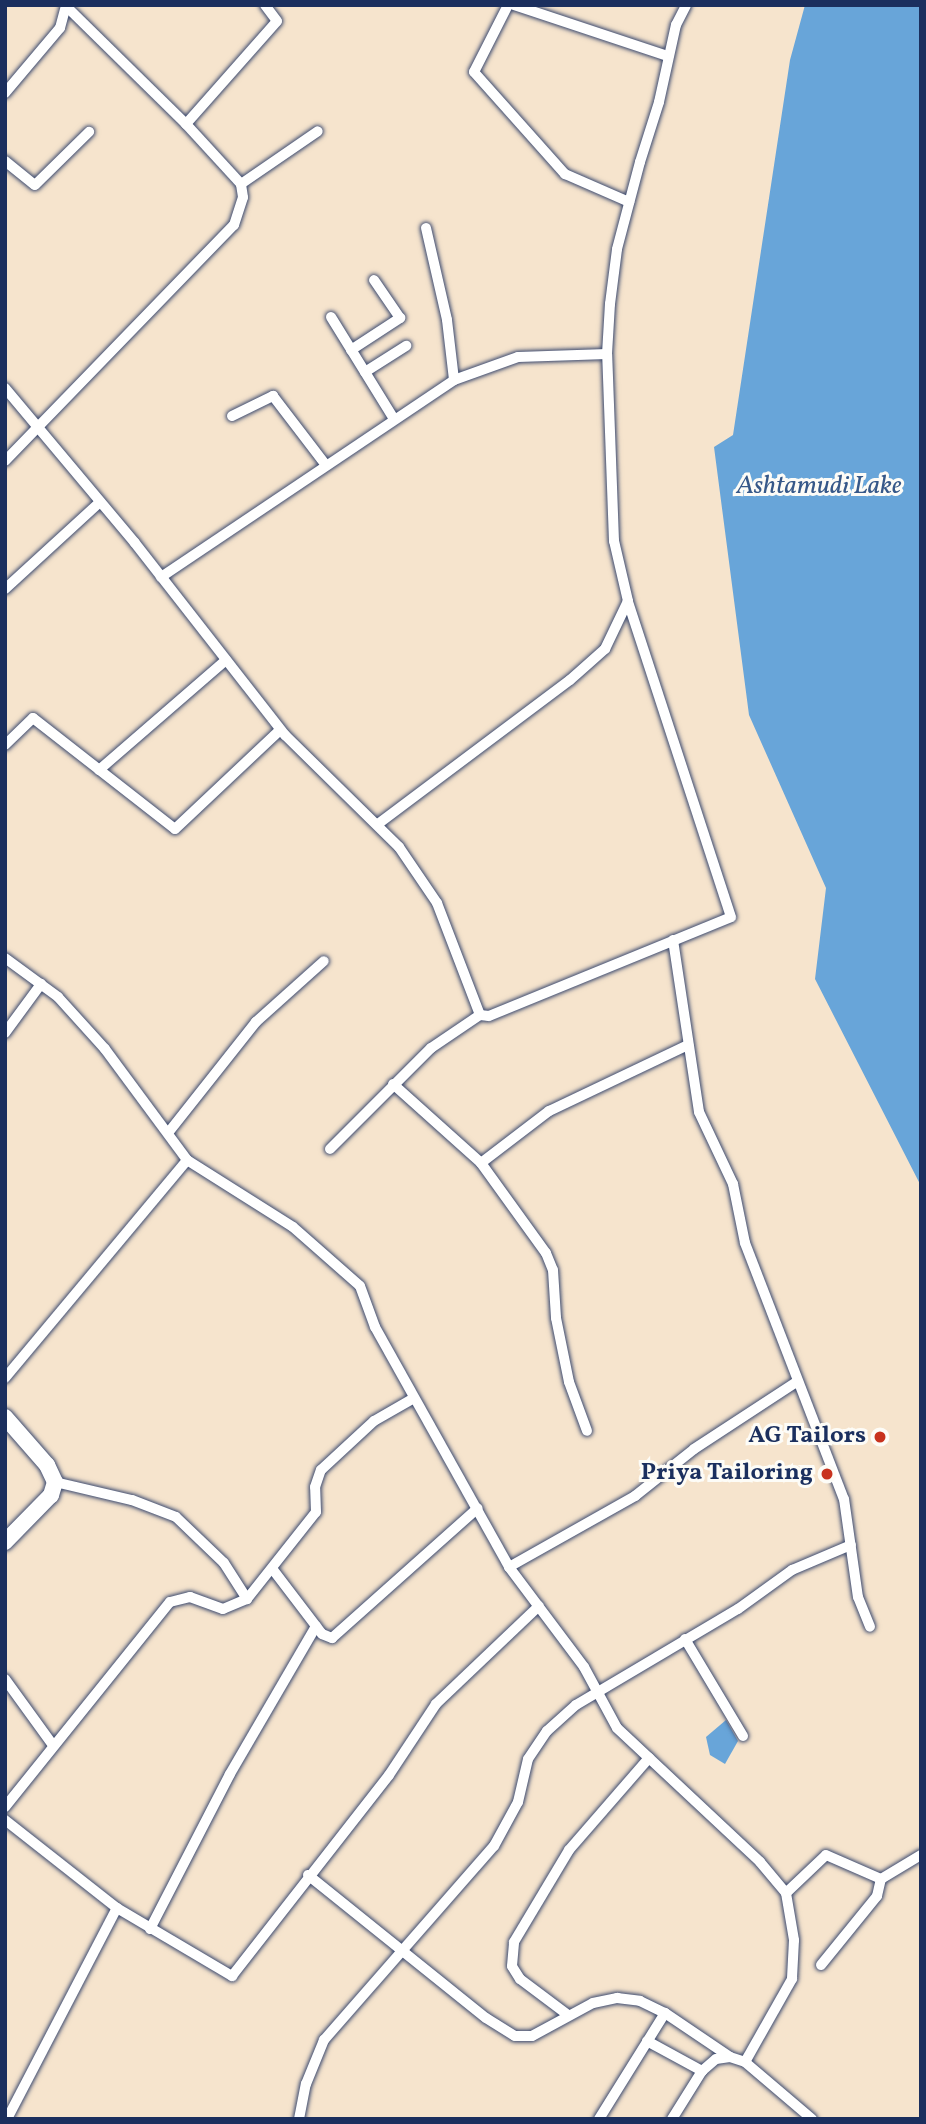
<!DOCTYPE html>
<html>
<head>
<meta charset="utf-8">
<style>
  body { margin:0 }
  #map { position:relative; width:926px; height:2124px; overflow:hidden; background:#f6e4cd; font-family:Vollkorn,serif }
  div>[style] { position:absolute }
  .water>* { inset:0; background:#68a5d9 }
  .roads { filter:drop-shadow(0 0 2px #3c4a6f) drop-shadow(0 0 2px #3c4a6f) }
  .street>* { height:10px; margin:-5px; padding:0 5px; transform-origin:5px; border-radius:5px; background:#fff }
  .secondary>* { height:16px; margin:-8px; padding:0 8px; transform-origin:8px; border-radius:8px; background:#fff }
  .dots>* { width:19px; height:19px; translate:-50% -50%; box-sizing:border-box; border:4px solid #fdfcf7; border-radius:50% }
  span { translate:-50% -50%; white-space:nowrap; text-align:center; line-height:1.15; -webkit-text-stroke:6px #fdfcf7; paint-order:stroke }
  .poi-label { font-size:24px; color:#1b2f5e; font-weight:700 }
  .right { translate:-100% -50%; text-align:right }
  .water-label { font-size:26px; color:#365889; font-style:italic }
  .frame { position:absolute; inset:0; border:7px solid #1b2f5e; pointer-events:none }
</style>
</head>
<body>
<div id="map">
  <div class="water">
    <i style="clip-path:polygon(805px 5px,921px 5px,921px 1186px,815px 979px,826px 888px,749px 715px,714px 447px,733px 435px,790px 60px)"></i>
    <i style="clip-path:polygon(726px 1720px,738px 1741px,725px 1764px,710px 1755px,706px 1737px)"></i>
  </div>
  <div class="roads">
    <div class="street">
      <i style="left:508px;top:5px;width:75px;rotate:116.9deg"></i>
      <i style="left:474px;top:72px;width:137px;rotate:48.3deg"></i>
      <i style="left:565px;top:174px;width:70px;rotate:23.6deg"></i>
      <i style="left:514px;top:5px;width:161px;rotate:18.4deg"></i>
      <i style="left:5px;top:93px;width:85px;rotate:-49.8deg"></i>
      <i style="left:60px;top:28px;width:24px;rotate:-75deg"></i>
      <i style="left:186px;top:124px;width:137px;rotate:-48.5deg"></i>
      <i style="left:277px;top:21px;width:20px;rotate:-127deg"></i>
      <i style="left:5px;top:161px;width:38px;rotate:39deg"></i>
      <i style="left:35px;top:185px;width:76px;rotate:-44.5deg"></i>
      <i style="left:241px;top:184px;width:93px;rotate:-34.5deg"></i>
      <i style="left:426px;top:228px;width:94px;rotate:77.1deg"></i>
      <i style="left:447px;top:320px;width:60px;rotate:83.3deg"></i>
      <i style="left:331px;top:317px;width:120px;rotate:58.3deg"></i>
      <i style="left:351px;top:350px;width:59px;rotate:-33.1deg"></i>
      <i style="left:400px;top:318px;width:46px;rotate:-124.4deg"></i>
      <i style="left:365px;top:372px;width:49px;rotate:-32.4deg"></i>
      <i style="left:5px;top:388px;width:202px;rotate:50deg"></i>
      <i style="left:135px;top:543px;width:244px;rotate:52deg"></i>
      <i style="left:285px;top:735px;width:160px;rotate:44.5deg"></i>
      <i style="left:399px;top:847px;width:68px;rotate:55.8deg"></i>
      <i style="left:437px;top:903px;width:120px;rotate:69deg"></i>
      <i style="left:480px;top:1015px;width:9px;rotate:6deg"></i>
      <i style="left:489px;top:1016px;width:261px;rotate:-22.2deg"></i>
      <i style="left:731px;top:917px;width:332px;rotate:-108.1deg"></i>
      <i style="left:232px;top:416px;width:46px;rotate:-26deg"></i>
      <i style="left:273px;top:396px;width:86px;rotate:52.6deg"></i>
      <i style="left:5px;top:461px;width:329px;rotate:-45.9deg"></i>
      <i style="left:234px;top:225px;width:29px;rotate:-72deg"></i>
      <i style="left:243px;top:197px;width:13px;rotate:-99deg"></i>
      <i style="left:241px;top:184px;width:81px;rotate:-132.5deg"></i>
      <i style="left:186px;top:124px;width:168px;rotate:-135.5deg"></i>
      <i style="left:161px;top:577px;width:353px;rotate:-33.9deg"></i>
      <i style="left:454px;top:380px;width:68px;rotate:-19.8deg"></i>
      <i style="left:518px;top:357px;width:89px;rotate:-1.9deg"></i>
      <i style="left:5px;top:589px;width:129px;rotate:-42.5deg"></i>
      <i style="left:5px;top:745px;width:39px;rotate:-44deg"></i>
      <i style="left:33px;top:718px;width:180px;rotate:38deg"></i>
      <i style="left:175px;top:829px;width:144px;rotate:-43.3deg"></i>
      <i style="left:99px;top:770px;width:168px;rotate:-40.9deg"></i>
      <i style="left:378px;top:824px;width:240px;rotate:-36.9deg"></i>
      <i style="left:570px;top:680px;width:47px;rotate:-41.5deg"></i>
      <i style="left:605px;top:649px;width:53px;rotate:-64.4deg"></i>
      <i style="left:628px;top:601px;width:62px;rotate:-103.1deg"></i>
      <i style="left:614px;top:541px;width:187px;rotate:-92.1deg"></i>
      <i style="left:607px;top:354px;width:50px;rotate:-86.6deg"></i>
      <i style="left:610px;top:304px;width:55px;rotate:-82.7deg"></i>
      <i style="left:617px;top:249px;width:90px;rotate:-75.2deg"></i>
      <i style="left:640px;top:162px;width:63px;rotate:-72.4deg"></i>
      <i style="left:659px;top:102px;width:79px;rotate:-77.6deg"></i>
      <i style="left:676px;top:25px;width:22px;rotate:-63deg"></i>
      <i style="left:673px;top:940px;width:174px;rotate:81.4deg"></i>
      <i style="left:699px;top:1112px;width:80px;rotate:64.7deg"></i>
      <i style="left:733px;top:1184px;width:60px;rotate:78.5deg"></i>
      <i style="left:745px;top:1243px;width:274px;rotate:68.9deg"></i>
      <i style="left:844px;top:1499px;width:99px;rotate:81.9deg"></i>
      <i style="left:858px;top:1597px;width:32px;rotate:68deg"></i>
      <i style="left:5px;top:958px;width:66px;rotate:36.3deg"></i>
      <i style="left:58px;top:997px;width:70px;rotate:47.9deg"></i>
      <i style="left:105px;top:1049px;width:138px;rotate:53.5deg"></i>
      <i style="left:187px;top:1160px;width:125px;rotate:32.3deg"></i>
      <i style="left:293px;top:1227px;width:89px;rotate:41.4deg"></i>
      <i style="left:360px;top:1286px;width:44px;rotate:69.9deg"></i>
      <i style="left:375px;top:1327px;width:275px;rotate:60.8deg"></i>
      <i style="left:509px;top:1567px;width:125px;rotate:53.1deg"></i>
      <i style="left:584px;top:1667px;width:69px;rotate:61.6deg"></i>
      <i style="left:617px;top:1728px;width:196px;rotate:43.1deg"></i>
      <i style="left:760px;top:1862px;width:40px;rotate:50deg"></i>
      <i style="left:786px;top:1893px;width:48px;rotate:80.3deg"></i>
      <i style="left:794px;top:1940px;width:39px;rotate:93deg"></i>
      <i style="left:792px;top:1979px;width:95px;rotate:119.5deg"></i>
      <i style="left:5px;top:1033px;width:61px;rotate:-53.7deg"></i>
      <i style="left:393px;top:1084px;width:118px;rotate:41.9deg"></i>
      <i style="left:481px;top:1163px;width:111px;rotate:54.2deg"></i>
      <i style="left:546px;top:1253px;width:18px;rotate:68deg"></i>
      <i style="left:553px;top:1270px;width:48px;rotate:86.4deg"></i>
      <i style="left:556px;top:1318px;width:65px;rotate:78.5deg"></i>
      <i style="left:569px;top:1382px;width:52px;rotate:69.8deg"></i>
      <i style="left:168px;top:1133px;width:142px;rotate:-51.6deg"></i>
      <i style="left:256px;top:1022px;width:91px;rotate:-41.9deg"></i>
      <i style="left:330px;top:1149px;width:143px;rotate:-45deg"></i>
      <i style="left:431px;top:1048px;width:59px;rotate:-34deg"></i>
      <i style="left:481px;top:1163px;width:86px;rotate:-37.4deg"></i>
      <i style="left:549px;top:1111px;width:154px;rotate:-25.4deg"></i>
      <i style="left:5px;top:1378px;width:284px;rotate:-50.1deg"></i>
      <i style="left:55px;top:1482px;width:79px;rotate:13.2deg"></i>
      <i style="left:132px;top:1500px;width:47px;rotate:21.1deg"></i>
      <i style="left:176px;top:1517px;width:66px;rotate:43.8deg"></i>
      <i style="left:224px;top:1563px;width:43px;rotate:57.4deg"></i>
      <i style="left:509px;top:1567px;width:145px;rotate:-29.4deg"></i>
      <i style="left:635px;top:1496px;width:75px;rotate:-38.5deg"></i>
      <i style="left:694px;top:1449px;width:124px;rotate:-33.2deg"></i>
      <i style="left:274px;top:1571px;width:79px;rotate:52.7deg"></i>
      <i style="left:322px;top:1634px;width:11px;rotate:22deg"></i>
      <i style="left:332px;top:1638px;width:195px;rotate:-41.7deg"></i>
      <i style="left:685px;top:1639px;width:113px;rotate:59.1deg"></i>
      <i style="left:5px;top:1679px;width:80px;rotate:54.1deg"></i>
      <i style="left:5px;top:1807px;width:263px;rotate:-51.2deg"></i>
      <i style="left:170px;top:1602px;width:21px;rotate:-14deg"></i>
      <i style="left:190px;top:1597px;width:35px;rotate:20deg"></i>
      <i style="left:223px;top:1609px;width:26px;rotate:-23deg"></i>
      <i style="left:247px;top:1599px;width:111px;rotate:-51.6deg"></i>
      <i style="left:316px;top:1512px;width:25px;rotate:-92deg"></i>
      <i style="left:315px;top:1487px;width:18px;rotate:-71deg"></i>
      <i style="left:321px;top:1470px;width:72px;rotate:-42.8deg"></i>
      <i style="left:374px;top:1421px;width:46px;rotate:-29.9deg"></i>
      <i style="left:5px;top:1820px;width:142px;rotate:38.2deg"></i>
      <i style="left:117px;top:1908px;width:134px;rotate:30.6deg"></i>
      <i style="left:232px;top:1976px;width:255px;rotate:-52deg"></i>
      <i style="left:389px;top:1775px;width:85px;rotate:-56.5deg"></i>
      <i style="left:436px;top:1704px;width:142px;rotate:-43.6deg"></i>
      <i style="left:308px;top:1875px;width:228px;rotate:38.8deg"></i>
      <i style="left:486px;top:2018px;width:34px;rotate:32deg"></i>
      <i style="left:515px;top:2036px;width:17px"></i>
      <i style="left:532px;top:2036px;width:69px;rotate:-28.4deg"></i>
      <i style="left:593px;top:2003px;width:25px;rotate:-12deg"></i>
      <i style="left:617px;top:1998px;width:23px;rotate:7deg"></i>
      <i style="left:640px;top:2001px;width:28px;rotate:26deg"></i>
      <i style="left:665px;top:2013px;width:78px;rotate:34.1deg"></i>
      <i style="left:786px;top:1893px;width:55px;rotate:-43.5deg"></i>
      <i style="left:826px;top:1855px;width:60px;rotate:23.6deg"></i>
      <i style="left:881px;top:1879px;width:47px;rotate:-31deg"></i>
      <i style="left:150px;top:1929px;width:174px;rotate:-62.7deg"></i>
      <i style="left:230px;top:1774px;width:171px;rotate:-59.8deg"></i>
      <i style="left:821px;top:1965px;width:89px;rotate:-50.9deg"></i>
      <i style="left:877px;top:1896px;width:17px;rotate:-77deg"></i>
      <i style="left:568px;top:2015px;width:60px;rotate:-143.1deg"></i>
      <i style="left:520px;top:1979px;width:15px;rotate:-122deg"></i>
      <i style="left:512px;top:1966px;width:24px;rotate:-85deg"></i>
      <i style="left:514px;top:1942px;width:107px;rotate:-59.1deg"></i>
      <i style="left:569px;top:1850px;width:122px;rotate:-49deg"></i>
      <i style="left:647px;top:2041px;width:63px;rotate:28.6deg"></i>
      <i style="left:7px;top:2119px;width:238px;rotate:-62.5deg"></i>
      <i style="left:299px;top:2119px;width:36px;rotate:-79deg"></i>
      <i style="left:306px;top:2084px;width:48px;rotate:-67.8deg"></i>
      <i style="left:324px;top:2040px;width:258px;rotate:-48.8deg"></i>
      <i style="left:494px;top:1846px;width:50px;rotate:-61.4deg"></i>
      <i style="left:518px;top:1802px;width:44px;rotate:-76.9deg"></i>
      <i style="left:528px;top:1759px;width:34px;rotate:-56deg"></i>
      <i style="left:547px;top:1731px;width:39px;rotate:-42deg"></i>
      <i style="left:576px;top:1705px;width:188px;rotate:-30.7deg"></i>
      <i style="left:738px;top:1609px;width:67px;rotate:-35.8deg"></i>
      <i style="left:792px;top:1570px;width:64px;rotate:-23deg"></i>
      <i style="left:599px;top:2119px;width:125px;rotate:-58.1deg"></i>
      <i style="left:672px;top:2119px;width:57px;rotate:-58deg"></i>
      <i style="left:702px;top:2071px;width:18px;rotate:-41deg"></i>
      <i style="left:716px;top:2059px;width:14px;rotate:-8deg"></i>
      <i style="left:730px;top:2057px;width:16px;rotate:18deg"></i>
      <i style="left:745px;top:2062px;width:88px;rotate:40.4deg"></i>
    </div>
    <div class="secondary">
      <i style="left:5px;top:1417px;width:64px;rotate:48.8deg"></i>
      <i style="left:47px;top:1465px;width:19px;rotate:65deg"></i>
      <i style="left:55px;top:1482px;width:14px;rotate:107deg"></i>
      <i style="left:51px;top:1495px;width:66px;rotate:134.4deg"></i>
    </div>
  </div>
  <div class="dots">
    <i style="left:880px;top:1437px;background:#c8321e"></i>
    <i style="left:827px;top:1474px;background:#c8321e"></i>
  </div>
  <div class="poi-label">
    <span class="right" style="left:866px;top:1437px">AG Tailors</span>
    <span class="right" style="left:813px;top:1474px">Priya Tailoring</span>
  </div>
  <div class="water-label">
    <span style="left:819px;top:487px">Ashtamudi Lake</span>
  </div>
  <div class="frame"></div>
</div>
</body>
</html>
